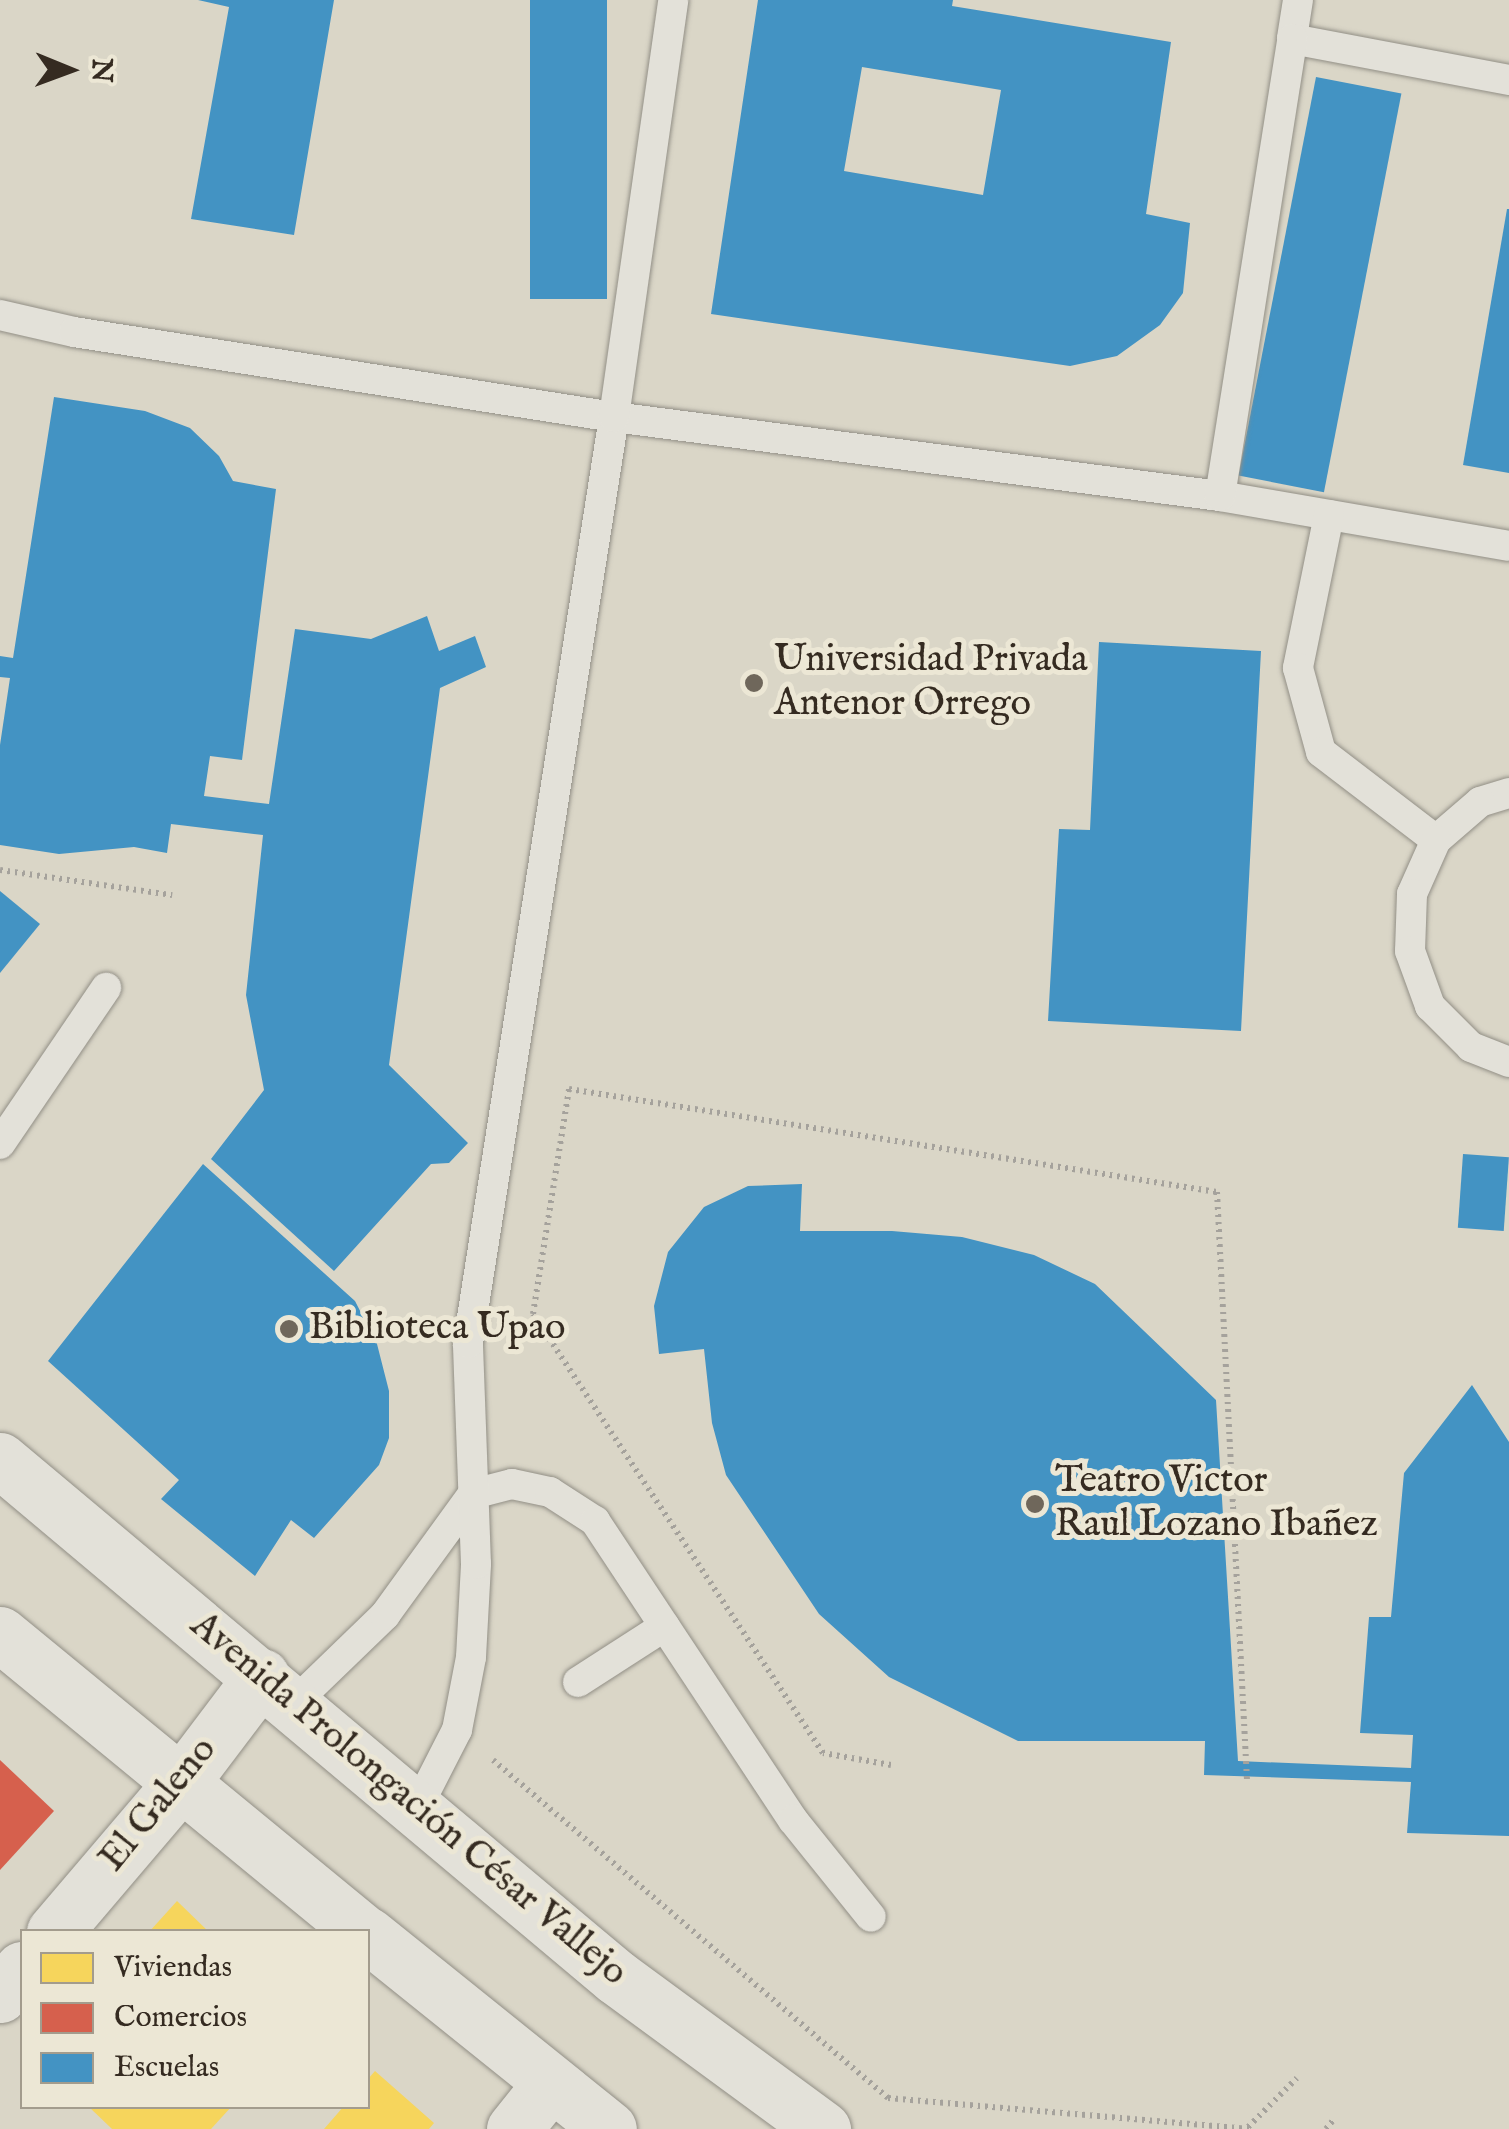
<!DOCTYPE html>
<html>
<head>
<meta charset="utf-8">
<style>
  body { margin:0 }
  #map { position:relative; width:1509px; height:2129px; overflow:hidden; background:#dad6c7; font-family:"IM FELL English",serif }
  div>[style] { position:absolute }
  .homes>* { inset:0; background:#f6d55c }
  .shops>* { inset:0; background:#d6604d }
  .schools>* { inset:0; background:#4393c3; transform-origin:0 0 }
  .path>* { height:6px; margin-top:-3px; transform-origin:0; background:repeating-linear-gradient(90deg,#a5a29c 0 2.5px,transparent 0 7.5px) }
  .roads { filter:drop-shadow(0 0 2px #928f86) drop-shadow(0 0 2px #928f86) }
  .service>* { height:30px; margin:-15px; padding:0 15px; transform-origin:15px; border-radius:15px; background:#e3e1d9 }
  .minor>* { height:55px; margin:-27.5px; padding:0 27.5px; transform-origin:27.5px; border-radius:27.5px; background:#e3e1d9 }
  .secondary>* { height:55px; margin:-27.5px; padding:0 27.5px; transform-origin:27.5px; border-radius:27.5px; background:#e3e1d9 }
  .dots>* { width:28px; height:28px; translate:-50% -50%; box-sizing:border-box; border:5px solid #ece7d5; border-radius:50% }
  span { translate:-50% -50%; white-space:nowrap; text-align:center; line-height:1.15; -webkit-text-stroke:10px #ece7d5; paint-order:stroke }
  .poi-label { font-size:38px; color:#352b21 }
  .left { translate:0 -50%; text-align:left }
  .street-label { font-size:38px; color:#352b21 }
  .legend { position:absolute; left:20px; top:1929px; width:350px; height:180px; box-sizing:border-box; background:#ece7d5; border:2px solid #a39c8d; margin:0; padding:12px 18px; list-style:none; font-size:30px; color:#352b21 }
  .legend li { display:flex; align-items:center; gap:20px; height:50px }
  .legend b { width:50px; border:2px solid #a39c8d }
  .north { position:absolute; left:20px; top:20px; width:100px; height:100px; -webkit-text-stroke:8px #ece7d5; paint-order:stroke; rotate:91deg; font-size:28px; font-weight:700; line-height:40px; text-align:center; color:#352b21 }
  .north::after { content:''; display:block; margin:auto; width:35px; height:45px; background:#352b21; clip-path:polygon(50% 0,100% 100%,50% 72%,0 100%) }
</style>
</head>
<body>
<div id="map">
  <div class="homes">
    <i style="clip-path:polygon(177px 1901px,209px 1932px,149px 1932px)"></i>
    <i style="clip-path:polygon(375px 2071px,434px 2123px,429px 2129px,324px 2129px,344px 2106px,368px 2106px,368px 2079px)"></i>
    <i style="clip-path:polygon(88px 2106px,232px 2106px,211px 2129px,112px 2129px)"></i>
  </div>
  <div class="shops">
    <i style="clip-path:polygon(0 1760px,54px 1811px,0 1870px)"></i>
  </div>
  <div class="schools">
    <i style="clip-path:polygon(198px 0,334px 0,294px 235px,191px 219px,229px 7px)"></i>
    <i style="left:530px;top:0;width:77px;height:299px"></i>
    <i style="clip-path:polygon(evenodd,758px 0,953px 0,952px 6px,1171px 42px,1146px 214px,1190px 223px,1183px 293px,1160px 325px,1117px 356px,1070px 366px,711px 314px,758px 0,862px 67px,1001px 90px,983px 195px,844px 171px,862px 67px)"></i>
    <i style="left:1316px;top:77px;width:87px;height:406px;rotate:11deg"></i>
    <i style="clip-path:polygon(1507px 209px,1509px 209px,1509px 473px,1463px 465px)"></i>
    <i style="clip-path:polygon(54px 397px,145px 411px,190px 428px,219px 456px,233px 481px,276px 489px,242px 760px,210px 756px,204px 796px,269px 804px,295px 629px,371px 639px,427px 616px,439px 651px,475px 636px,486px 667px,440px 688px,389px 1065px,468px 1143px,449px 1163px,431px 1164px,334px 1271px,211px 1159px,264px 1090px,246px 995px,263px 835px,171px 824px,167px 853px,134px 847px,59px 854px,0 845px,0 745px,10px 678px,0 677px,0 656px,13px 658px)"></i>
    <i style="clip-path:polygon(1099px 642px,1261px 651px,1241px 1031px,1048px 1021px,1059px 829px,1090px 830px)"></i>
    <i style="clip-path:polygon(0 891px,40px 924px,0 973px)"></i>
    <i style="left:1463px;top:1154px;width:46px;height:74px;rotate:4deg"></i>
    <i style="clip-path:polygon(203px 1164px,355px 1301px,377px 1344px,389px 1391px,389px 1438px,379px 1465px,314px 1538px,291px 1520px,255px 1576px,161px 1499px,179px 1480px,48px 1361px)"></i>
    <i style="clip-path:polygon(802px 1184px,800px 1231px,892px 1231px,962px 1237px,1034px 1255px,1095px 1284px,1216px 1400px,1238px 1761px,1411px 1768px,1413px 1735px,1360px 1733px,1369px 1617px,1391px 1617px,1404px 1473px,1472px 1385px,1509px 1442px,1509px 1836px,1407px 1833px,1411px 1782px,1204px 1775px,1205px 1741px,1018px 1741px,889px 1677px,819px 1614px,726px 1475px,712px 1423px,704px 1349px,659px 1354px,654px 1306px,668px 1252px,704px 1207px,748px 1186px)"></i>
  </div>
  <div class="path">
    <i style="left:0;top:870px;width:174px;rotate:8.3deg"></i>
    <i style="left:493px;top:1760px;width:520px;rotate:40.55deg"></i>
    <i style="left:888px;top:2098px;width:363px;rotate:4.9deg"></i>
    <i style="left:891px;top:1765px;width:69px;rotate:-170deg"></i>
    <i style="left:823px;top:1753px;width:526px;rotate:-123.45deg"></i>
    <i style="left:533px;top:1314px;width:228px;rotate:-80.9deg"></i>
    <i style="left:569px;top:1089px;width:656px;rotate:9.03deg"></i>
    <i style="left:1217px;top:1192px;width:589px;rotate:87.08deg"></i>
    <i style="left:1248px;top:2127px;width:69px;rotate:-45deg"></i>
    <i style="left:1326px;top:2129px;width:13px;rotate:-51deg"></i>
  </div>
  <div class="roads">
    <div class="service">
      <i style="left:1298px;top:0;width:39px;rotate:99deg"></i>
      <i style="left:1292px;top:39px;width:221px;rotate:10.7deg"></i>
      <i style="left:0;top:315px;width:76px;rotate:12.9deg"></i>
      <i style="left:74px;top:332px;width:547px;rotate:8.95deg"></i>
      <i style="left:614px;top:417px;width:611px;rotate:7.43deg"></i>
      <i style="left:1220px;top:496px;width:293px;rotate:9.8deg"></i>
      <i style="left:1220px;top:496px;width:463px;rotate:-81deg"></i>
      <i style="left:1329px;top:515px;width:156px;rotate:101.5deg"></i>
      <i style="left:1298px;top:668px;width:87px;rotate:74.7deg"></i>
      <i style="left:1321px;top:752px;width:145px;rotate:37.4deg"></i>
      <i style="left:1509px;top:793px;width:30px;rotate:163deg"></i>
      <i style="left:1480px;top:802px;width:58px;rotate:139.2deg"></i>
      <i style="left:1436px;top:840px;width:59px;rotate:114deg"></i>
      <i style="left:1412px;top:894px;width:57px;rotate:92deg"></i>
      <i style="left:1410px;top:951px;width:59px;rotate:70deg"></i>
      <i style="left:1430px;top:1006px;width:58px;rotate:45deg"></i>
      <i style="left:1471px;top:1047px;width:41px;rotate:21.5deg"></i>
      <i style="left:0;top:1144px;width:189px;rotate:-55.8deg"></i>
      <i style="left:578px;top:1682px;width:103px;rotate:-32.8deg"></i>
      <i style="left:294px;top:1703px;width:127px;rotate:-44deg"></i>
      <i style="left:385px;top:1615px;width:150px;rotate:-54deg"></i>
      <i style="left:473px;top:1494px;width:40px;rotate:-14.4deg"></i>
      <i style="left:512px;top:1484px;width:39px;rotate:12deg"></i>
      <i style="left:550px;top:1492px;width:54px;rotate:32.8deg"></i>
      <i style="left:595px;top:1521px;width:359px;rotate:56.5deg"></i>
      <i style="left:793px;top:1820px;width:124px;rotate:51.2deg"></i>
      <i style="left:417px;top:1808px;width:88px;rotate:-62.9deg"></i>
      <i style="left:457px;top:1730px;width:74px;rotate:-79.1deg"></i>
      <i style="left:471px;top:1657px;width:93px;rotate:-86.9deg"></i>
      <i style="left:476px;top:1564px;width:221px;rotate:-92.1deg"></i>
      <i style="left:468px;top:1343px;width:937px;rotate:-81.04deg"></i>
      <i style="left:614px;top:417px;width:421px;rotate:-81.9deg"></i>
    </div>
    <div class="minor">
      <i style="left:54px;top:1932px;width:196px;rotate:-49.6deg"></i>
      <i style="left:181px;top:1783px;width:134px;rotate:-52.9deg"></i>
      <i style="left:0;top:1995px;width:34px;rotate:-50deg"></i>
      <i style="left:514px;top:2129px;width:58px;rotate:-51.3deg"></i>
    </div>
    <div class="secondary">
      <i style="left:0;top:1460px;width:804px;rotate:40.01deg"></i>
      <i style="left:616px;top:1977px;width:257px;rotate:36.3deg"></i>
      <i style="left:0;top:1634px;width:470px;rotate:39.4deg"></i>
      <i style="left:368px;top:1935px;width:309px;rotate:38.8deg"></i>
    </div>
  </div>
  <div class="dots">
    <i style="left:754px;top:683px;background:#6f675b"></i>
    <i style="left:289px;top:1329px;background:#6f675b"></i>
    <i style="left:1035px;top:1504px;background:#6f675b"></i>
  </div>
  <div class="poi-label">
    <span class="left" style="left:774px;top:683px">Universidad Privada<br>Antenor Orrego</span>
    <span class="left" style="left:309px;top:1329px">Biblioteca Upao</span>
    <span class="left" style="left:1055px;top:1504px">Teatro Victor<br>Raul Lozano Ibañez</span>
  </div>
  <div class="street-label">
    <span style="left:408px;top:1800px;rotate:40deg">Avenida Prolongación César Vallejo</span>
    <span style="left:159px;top:1805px;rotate:-51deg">El Galeno</span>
  </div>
  <ul class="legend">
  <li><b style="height:28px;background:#f6d55c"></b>Viviendas</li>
  <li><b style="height:28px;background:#d6604d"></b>Comercios</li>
  <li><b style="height:28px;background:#4393c3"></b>Escuelas</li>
  </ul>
  <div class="north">N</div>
</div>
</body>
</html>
